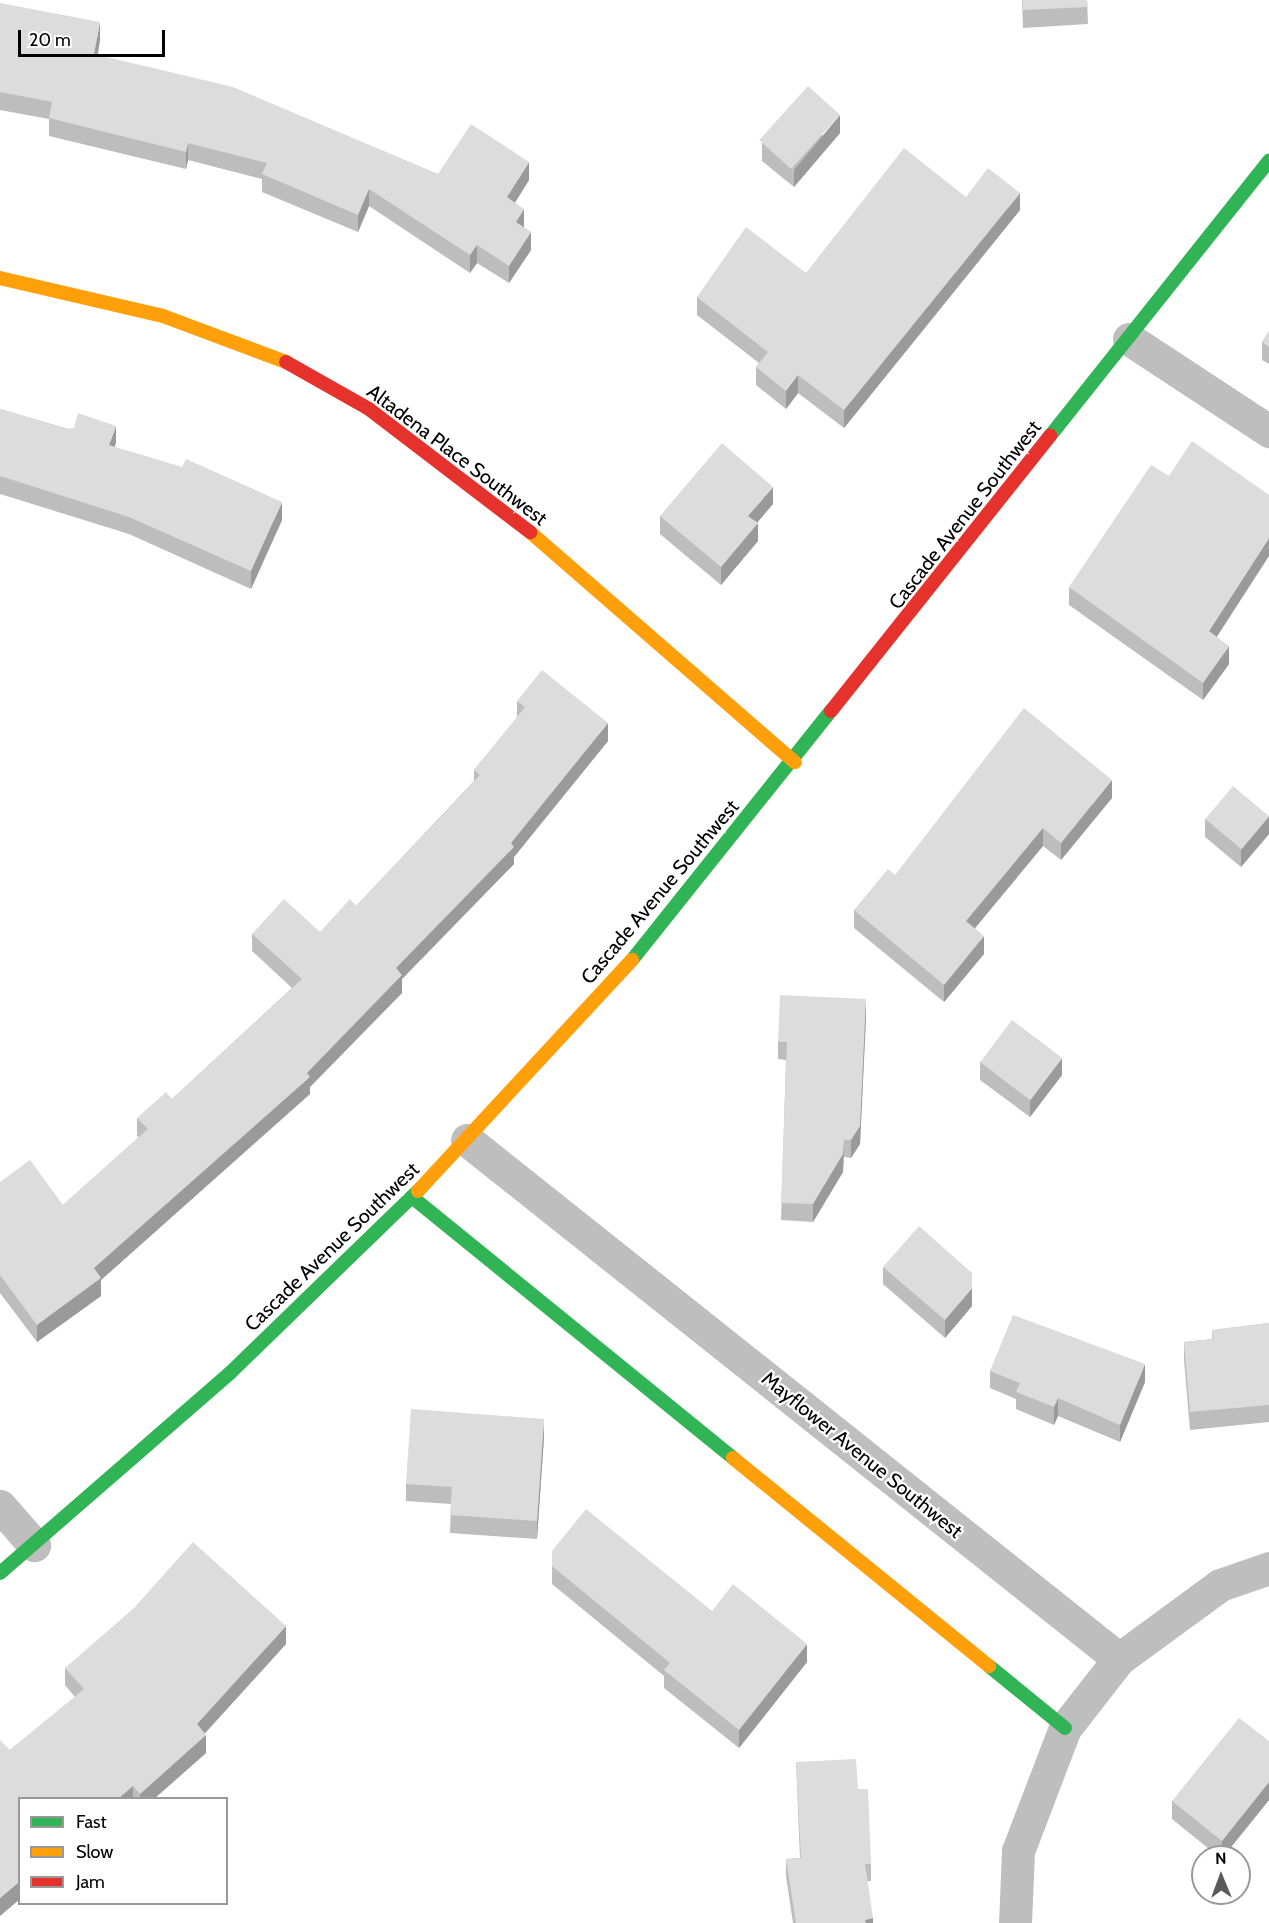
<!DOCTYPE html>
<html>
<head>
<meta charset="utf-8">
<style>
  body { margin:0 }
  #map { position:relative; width:1269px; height:1923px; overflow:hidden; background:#fff; font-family:Cabin,sans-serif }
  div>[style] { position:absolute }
  .street>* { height:33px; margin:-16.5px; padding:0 16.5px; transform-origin:16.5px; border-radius:16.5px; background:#bebebe }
  .fast>* { height:14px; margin:-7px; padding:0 7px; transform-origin:7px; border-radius:7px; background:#30b455 }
  .slow>* { height:14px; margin:-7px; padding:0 7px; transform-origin:7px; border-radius:7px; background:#ff9f0a }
  .jam>* { height:14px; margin:-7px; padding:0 7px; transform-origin:7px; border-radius:7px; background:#e5322d }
  .wall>* { inset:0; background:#bdbdbd }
  .shaded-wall>* { inset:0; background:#9a9a9a }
  .building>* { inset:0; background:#dcdcdc; transform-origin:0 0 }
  span { translate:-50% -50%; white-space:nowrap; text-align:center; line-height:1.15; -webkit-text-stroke:4.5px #fff; paint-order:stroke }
  .street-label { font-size:20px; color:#000 }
  .legend { position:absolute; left:18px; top:1797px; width:210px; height:108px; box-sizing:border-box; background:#fff; border:2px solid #999; margin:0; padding:8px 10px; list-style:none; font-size:18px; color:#000 }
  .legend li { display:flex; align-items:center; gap:12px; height:30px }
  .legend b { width:30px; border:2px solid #999 }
  .north { position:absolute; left:1191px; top:1845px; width:60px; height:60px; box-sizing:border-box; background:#fff; border:2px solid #999; border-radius:50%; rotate:359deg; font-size:16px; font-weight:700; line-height:24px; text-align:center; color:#000 }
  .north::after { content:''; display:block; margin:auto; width:21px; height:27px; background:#595959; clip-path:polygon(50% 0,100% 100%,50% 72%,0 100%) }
  .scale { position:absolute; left:18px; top:30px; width:147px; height:27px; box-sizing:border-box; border:3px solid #000; border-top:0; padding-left:8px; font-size:18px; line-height:21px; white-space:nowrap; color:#000; -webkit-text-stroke:4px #fff; paint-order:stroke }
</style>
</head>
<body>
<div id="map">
  <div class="street">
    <i style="left:1129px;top:339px;width:168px;rotate:33.3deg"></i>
    <i style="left:467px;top:1140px;width:833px;rotate:38.52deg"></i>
    <i style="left:0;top:1506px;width:52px;rotate:48.9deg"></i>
    <i style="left:1015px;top:1923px;width:72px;rotate:-87.6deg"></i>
    <i style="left:1018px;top:1851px;width:132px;rotate:-69.1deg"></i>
    <i style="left:1065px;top:1728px;width:88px;rotate:-52deg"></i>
    <i style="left:1119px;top:1659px;width:125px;rotate:-36.2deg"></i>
    <i style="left:1220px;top:1585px;width:52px;rotate:-19.1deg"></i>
  </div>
  <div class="fast">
    <i style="left:1050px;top:436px;width:352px;rotate:-51.5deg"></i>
    <i style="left:632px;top:960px;width:319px;rotate:-51.4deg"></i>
    <i style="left:412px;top:1197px;width:414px;rotate:39.1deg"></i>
    <i style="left:0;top:1573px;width:305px;rotate:-41deg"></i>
    <i style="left:230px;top:1373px;width:262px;rotate:-44.1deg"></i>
    <i style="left:989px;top:1666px;width:98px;rotate:39.2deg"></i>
  </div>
  <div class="slow">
    <i style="left:0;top:278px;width:167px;rotate:13.1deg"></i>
    <i style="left:163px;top:316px;width:131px;rotate:20.5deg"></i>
    <i style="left:530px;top:532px;width:351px;rotate:41deg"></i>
    <i style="left:418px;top:1191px;width:315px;rotate:-47.2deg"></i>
    <i style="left:733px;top:1458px;width:330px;rotate:39.1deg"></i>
  </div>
  <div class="jam">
    <i style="left:286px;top:362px;width:95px;rotate:29.5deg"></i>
    <i style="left:369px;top:409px;width:203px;rotate:37.4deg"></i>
    <i style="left:831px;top:711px;width:352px;rotate:-51.5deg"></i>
  </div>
  <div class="wall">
    <i style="clip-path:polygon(1022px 0,1087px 0,1088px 24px,1023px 28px)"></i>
    <i style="clip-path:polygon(0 3px,100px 40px,98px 55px,438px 174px,529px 180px,515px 203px,524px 227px,531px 250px,509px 283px,477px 263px,470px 273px,369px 206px,358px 232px,262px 192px,262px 179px,188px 160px,186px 169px,49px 136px,49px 119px,0 110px)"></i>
    <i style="clip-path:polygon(840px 133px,794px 187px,762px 161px,762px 143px)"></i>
    <i style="clip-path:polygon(966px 197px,1020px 210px,844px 428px,798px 393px,786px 409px,756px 385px,756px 367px,759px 363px,697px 315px,697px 297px,806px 273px)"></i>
    <i style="clip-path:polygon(1269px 331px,1269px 364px,1262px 360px,1262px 342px)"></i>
    <i style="clip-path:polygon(0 409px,116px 443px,114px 447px,282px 520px,251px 589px,129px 534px,0 494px)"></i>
    <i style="clip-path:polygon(773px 504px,757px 523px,758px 541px,721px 585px,660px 534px,660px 516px)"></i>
    <i style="clip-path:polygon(1069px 587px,1216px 637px,1229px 664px,1203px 700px,1069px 605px)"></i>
    <i style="clip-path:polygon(517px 701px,608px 741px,514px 857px,514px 864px,402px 979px,402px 993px,310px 1087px,310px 1094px,101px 1280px,101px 1296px,37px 1342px,0 1293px,0 1182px,63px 1205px,139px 1137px,137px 1136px,137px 1118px,172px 1099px,292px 988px,252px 951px,252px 934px,320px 932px,356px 906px,474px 781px,474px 770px,517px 718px)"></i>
    <i style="clip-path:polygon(1112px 798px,1061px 860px,1043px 846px,975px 928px,984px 954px,944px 1002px,854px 928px,854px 910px,895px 875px)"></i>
    <i style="clip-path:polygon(1269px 816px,1269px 834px,1241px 867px,1205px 837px,1205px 819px)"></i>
    <i style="clip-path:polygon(866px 1017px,860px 1144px,851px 1158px,844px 1157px,843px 1172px,813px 1222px,781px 1220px,786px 1060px,778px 1059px,778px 1042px)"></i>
    <i style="clip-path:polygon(980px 1062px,1062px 1075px,1030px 1117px,980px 1080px)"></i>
    <i style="clip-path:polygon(883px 1267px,972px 1306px,945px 1338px,883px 1284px)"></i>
    <i style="clip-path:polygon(1269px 1323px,1269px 1422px,1190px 1430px,1184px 1360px,1184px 1342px,1212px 1339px,1212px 1330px)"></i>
    <i style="clip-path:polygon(990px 1371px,1145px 1382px,1120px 1442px,1058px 1416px,1054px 1425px,1016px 1409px,1016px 1399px,990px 1388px)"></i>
    <i style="clip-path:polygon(544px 1437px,537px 1539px,450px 1533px,451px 1504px,406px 1501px,406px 1484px)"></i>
    <i style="clip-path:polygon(552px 1551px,712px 1611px,807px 1662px,739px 1748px,664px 1688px,664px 1676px,552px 1584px)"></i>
    <i style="clip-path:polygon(286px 1644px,205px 1733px,206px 1753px,155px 1798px,20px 1798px,10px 1750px,75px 1697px,65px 1685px,65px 1668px)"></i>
    <i style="clip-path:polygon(1269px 1741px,1269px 1800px,1223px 1857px,1219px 1857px,1172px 1819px,1172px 1801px)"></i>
    <i style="clip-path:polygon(796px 1762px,858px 1789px,871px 1864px,871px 1881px,867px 1881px,873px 1923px,793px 1923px,786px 1876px,786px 1859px,800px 1858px)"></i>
  </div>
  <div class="shaded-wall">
    <i style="clip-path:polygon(100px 22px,100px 40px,94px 72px,94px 54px)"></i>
    <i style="clip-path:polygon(840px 115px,840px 133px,794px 187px,794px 170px)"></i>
    <i style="clip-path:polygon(188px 143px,188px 160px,186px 169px,186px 152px)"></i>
    <i style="clip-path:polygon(529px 162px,529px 180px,507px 215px,507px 197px)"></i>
    <i style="clip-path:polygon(369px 189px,369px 206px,358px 232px,358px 215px)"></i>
    <i style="clip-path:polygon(1020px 193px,1020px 210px,844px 428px,844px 410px)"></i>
    <i style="clip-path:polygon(524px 209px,524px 227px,516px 240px,516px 222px)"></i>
    <i style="clip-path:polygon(531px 232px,531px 250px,509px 283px,509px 266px)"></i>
    <i style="clip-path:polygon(477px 245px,477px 263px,470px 273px,470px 255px)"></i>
    <i style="clip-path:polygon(798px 375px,798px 393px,786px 409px,786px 391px)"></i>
    <i style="clip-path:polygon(116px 426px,116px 443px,109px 463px,109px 445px)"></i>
    <i style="clip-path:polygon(773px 487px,773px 504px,748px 533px,748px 516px)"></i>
    <i style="clip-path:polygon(282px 502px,282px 520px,251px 589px,251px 571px)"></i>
    <i style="clip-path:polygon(758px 523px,758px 541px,721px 585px,721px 567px)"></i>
    <i style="clip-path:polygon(1269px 538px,1269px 556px,1209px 649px,1209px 631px)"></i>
    <i style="clip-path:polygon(1229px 646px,1229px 664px,1203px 700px,1203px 683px)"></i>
    <i style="clip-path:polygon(608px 723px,608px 741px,514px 857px,514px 864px,402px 979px,402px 993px,310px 1087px,310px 1094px,101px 1280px,101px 1296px,37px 1342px,37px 1325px,94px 1268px,307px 1073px,396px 968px,511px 843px)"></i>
    <i style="clip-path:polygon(1112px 780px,1112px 798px,1061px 860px,1061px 843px)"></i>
    <i style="clip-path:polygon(1269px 817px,1269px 834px,1241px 867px,1241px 850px)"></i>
    <i style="clip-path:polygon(1043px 828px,1043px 846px,966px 939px,966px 921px)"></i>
    <i style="clip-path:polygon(984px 936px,984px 954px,944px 1002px,944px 985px)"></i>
    <i style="clip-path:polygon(866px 999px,866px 1017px,860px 1144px,851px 1158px,851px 1140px)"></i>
    <i style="clip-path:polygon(1062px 1058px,1062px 1075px,1030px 1117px,1030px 1100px)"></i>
    <i style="clip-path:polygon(844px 1140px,843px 1172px,813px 1222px,813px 1204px)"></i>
    <i style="clip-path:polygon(972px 1288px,972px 1306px,945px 1338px,945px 1320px)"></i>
    <i style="clip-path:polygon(1145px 1364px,1145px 1382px,1120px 1442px,1120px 1425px)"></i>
    <i style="clip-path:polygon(1058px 1398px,1058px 1416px,1054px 1425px,1054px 1407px)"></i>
    <i style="clip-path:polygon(544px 1419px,544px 1437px,537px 1539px,537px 1521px)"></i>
    <i style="clip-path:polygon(286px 1626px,286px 1644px,197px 1742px,197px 1724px)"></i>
    <i style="clip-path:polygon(807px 1644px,807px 1662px,739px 1748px,739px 1730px)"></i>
    <i style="clip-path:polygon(206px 1735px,206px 1753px,155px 1798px,140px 1798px,140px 1794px)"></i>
    <i style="clip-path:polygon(1269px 1782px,1269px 1800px,1223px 1857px,1222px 1857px,1222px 1841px)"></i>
    <i style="clip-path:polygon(133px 1786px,133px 1798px,119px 1798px)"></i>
    <i style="clip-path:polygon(20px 1881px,20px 1899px,0 1916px,0 1898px)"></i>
    <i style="clip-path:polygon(873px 1918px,873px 1923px,865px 1923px,865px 1920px)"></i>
  </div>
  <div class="building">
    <i style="clip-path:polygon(1023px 0,1087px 0,1088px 7px,1023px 10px)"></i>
    <i style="clip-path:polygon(0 3px,100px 22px,94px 54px,233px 87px,438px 174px,471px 124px,529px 162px,507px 197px,524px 209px,516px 222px,531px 232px,509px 266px,477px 245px,470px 255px,369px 189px,358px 215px,262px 174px,267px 163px,188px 143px,186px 152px,49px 118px,52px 102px,0 92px)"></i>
    <i style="left:808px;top:86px;width:43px;height:73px;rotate:42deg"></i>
    <i style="clip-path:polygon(904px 148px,966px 197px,988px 168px,1020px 193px,844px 410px,798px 375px,786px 391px,756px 367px,768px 352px,697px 297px,746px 227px,806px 273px)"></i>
    <i style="clip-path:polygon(1269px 331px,1269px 347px,1262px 342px)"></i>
    <i style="clip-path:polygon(0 409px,67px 429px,74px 428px,78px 413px,116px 426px,109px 445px,182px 467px,186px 459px,282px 502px,251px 571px,129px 517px,0 476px)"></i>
    <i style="clip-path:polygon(1192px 441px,1269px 495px,1269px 538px,1209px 631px,1229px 646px,1203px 683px,1069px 587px,1151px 465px,1169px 476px)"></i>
    <i style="clip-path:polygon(722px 443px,773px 487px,748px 516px,758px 523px,721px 567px,660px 516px)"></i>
    <i style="clip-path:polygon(542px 670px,608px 723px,511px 843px,514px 847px,396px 968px,402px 975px,307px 1073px,310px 1077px,94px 1268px,101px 1278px,37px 1325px,0 1275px,0 1182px,30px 1160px,63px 1205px,148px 1129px,137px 1118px,166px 1092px,172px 1099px,302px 979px,252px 934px,284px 899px,320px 932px,350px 899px,356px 906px,480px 775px,474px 770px,525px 707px,517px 701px)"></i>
    <i style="clip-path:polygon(1024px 708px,1112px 780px,1061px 843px,1043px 828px,966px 921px,984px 936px,944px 985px,854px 910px,888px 869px,895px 875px)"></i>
    <i style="left:1233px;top:786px;width:47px;height:43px;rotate:40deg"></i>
    <i style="clip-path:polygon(780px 995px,866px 999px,860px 1126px,851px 1140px,844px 1140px,843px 1154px,813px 1204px,781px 1203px,787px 1042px,778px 1042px)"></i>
    <i style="left:1012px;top:1020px;width:63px;height:53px;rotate:37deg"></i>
    <i style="clip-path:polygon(919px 1226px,972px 1273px,972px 1288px,945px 1320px,883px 1267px)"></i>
    <i style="clip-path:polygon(1013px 1315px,1145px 1364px,1120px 1425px,1058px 1398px,1054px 1407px,1016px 1392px,1020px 1383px,990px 1371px)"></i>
    <i style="clip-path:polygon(1269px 1323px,1269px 1405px,1190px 1412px,1184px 1342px,1213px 1339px,1212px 1330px)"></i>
    <i style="clip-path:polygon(411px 1409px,544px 1419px,537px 1521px,450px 1515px,452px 1487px,406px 1484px)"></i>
    <i style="clip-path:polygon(586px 1509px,712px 1611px,733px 1584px,807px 1644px,739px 1730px,664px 1670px,670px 1663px,552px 1566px,552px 1551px)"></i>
    <i style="clip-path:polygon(193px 1542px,286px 1626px,197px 1724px,206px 1735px,140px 1794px,133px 1786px,119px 1798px,20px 1798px,20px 1881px,0 1898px,0 1740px,10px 1750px,84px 1689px,65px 1668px,134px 1608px)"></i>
    <i style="clip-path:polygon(1239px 1718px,1269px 1741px,1269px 1782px,1222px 1841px,1172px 1801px)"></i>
    <i style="clip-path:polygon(856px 1759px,858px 1789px,868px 1789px,871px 1864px,865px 1864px,873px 1918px,865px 1920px,866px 1923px,796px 1923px,786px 1859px,801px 1858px,796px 1762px)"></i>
  </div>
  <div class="street-label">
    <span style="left:457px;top:455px;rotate:37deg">Altadena Place Southwest</span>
    <span style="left:965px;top:515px;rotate:-52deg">Cascade Avenue Southwest</span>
    <span style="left:660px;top:892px;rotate:-50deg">Cascade Avenue Southwest</span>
    <span style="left:332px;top:1247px;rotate:-44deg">Cascade Avenue Southwest</span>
    <span style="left:862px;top:1455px;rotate:39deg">Mayflower Avenue Southwest</span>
  </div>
  <ul class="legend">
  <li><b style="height:8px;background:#30b455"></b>Fast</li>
  <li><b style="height:8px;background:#ff9f0a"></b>Slow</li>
  <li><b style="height:8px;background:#e5322d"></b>Jam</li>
  </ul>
  <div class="north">N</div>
  <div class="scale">20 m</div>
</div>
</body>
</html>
